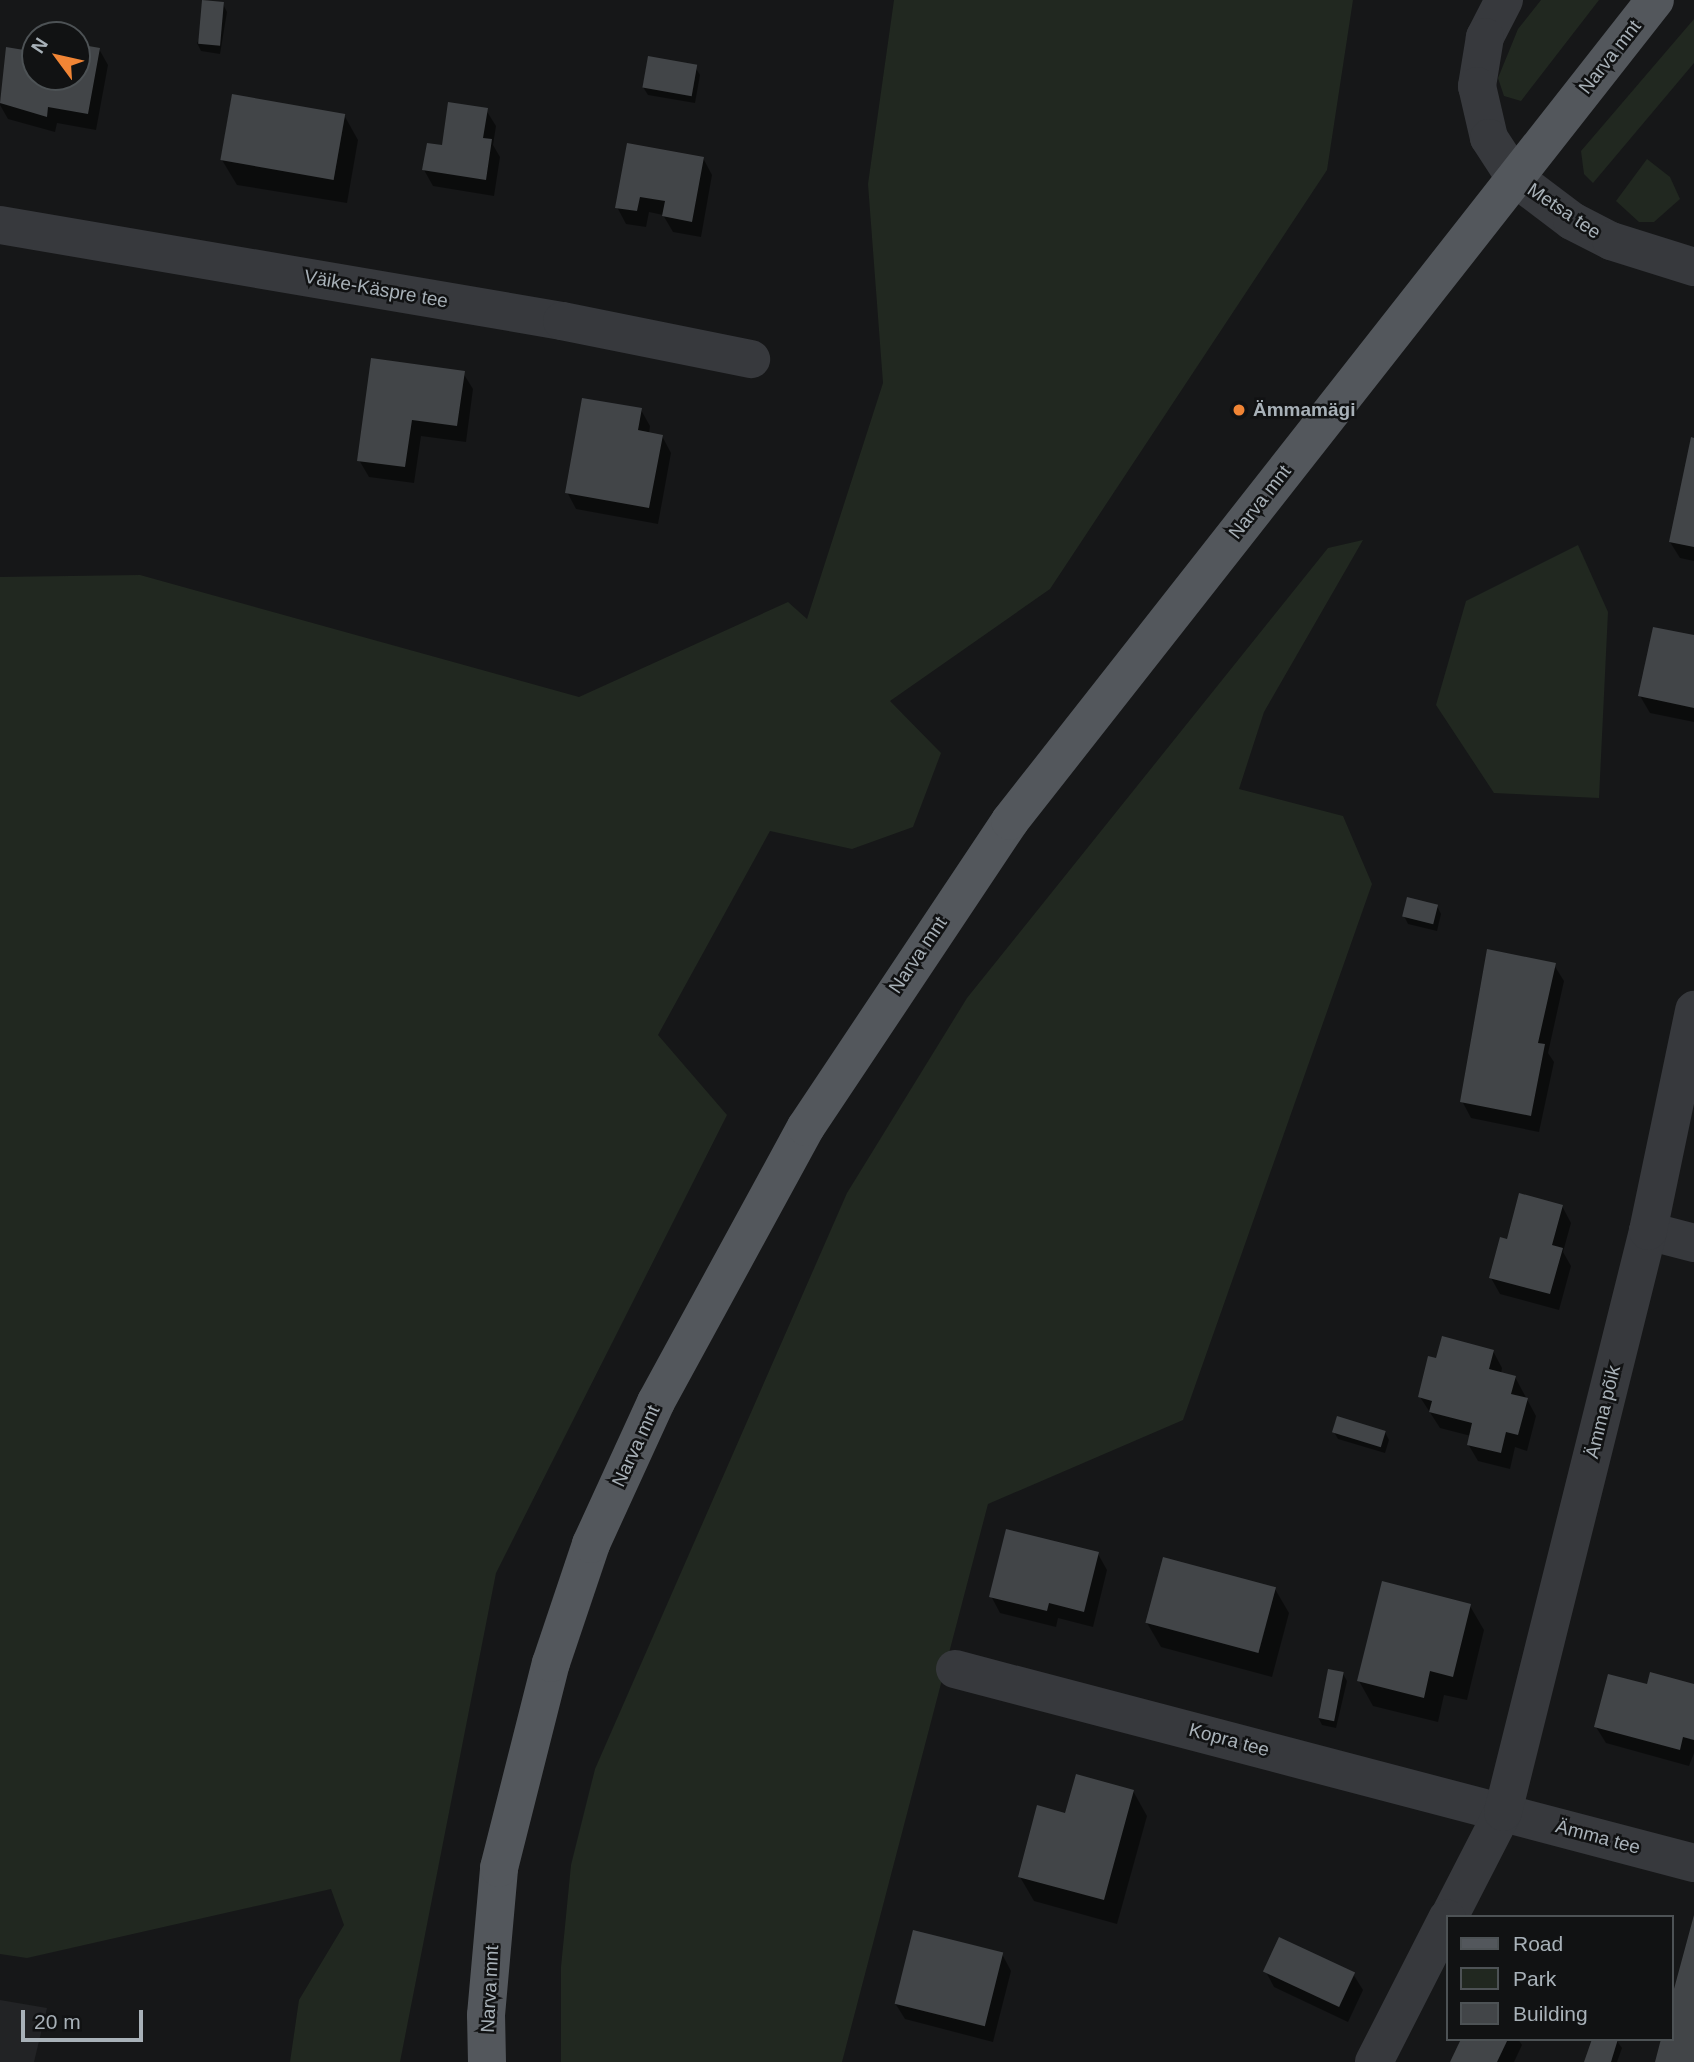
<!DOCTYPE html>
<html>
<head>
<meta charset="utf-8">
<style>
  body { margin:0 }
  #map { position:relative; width:1694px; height:2062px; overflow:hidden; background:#161718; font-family:Arial,sans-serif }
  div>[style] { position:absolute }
  .built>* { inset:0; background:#222325 }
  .green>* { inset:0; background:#212820 }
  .shadow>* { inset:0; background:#0007 }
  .building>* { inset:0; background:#424548; transform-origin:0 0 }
  .minor>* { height:38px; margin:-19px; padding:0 19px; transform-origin:19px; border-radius:19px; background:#37393d }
  .major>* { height:38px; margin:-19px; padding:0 19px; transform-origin:19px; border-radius:19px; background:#53575c }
  .dots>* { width:19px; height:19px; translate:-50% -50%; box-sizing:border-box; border:4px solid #111213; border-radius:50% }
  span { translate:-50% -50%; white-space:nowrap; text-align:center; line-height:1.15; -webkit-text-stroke:5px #111213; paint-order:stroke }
  .street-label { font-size:19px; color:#a8b1b8 }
  .poi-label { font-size:19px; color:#a8b1b8; font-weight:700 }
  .left { translate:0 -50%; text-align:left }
  .legend { position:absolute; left:1446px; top:1915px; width:228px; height:126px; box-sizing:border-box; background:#111213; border:2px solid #4d5255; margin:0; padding:9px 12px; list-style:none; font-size:21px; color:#a8b1b8 }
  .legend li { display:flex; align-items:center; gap:14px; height:35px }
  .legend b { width:35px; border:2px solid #4d5255 }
  .north { position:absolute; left:21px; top:21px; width:70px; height:70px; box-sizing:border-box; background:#111213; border:2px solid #4d5255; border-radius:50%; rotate:303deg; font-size:19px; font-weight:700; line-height:28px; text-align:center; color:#a8b1b8 }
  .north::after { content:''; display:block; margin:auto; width:24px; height:32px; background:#f18535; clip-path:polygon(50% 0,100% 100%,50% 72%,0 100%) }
  .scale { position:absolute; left:21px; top:2010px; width:122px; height:32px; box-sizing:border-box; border:4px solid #a8b1b8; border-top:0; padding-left:9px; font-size:21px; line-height:24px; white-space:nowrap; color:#a8b1b8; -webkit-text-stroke:5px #111213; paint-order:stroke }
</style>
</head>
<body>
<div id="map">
  <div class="built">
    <i style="clip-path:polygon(0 2000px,47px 2008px,34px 2062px,0 2062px)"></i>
  </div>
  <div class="green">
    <i style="clip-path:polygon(894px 0,1353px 0,1327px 170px,1050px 589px,890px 701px,941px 753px,913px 827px,852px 849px,770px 831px,658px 1035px,727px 1115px,496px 1573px,400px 2062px,290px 2062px,299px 2000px,344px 1925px,331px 1889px,27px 1958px,0 1954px,0 577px,140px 575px,579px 697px,788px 602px,807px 619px,883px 383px,868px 184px)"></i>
    <i style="clip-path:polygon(1541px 0,1599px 0,1521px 101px,1504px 96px,1498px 78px,1507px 56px,1518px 29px)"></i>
    <i style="clip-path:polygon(1694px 19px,1694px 63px,1593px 183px,1584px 174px,1581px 151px)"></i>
    <i style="clip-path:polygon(1647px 159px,1670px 177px,1680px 199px,1654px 222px,1639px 222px,1616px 201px)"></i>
    <i style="clip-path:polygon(1363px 540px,1264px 712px,1239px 789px,1343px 816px,1372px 884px,1183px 1420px,988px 1504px,842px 2062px,561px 2062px,561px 1967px,571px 1865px,595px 1769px,847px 1193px,967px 998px,1328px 548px)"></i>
    <i style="clip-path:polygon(1578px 545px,1608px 612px,1599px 798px,1494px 793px,1436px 705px,1466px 601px)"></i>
  </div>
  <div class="shadow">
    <i style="clip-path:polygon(223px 4px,227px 12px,220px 54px,201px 51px,197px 43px)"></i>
    <i style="clip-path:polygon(35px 38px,35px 77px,77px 77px,77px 45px,99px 49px,108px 65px,96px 130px,57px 123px,55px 132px,8px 119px,0 105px,8px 49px,31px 53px)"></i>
    <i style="clip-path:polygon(695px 67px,700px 75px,695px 103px,648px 95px,643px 87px)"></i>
    <i style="clip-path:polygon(486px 110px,496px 126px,493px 145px,500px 157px,494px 196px,433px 186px,424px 170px)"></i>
    <i style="clip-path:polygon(344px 115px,358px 140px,347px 203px,237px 185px,222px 160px)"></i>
    <i style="clip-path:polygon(703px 158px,712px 175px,701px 237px,673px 232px,663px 215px,649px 212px,646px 227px,626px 224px,617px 207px)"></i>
    <i style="clip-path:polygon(463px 373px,473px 389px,466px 442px,421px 436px,414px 483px,369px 477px,359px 460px)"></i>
    <i style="clip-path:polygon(641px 410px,650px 426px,649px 434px,662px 436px,671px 453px,658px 524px,576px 509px,567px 492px)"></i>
    <i style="clip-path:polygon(1694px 440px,1694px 561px,1680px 558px,1670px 542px)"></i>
    <i style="clip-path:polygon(1694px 637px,1694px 722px,1650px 713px,1640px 696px)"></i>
    <i style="clip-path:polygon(1437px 906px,1441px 914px,1437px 931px,1408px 924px,1404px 916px)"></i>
    <i style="clip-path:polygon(1554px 965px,1564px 981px,1548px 1053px,1554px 1062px,1539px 1132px,1471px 1118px,1462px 1101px)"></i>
    <i style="clip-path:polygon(1562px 1206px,1571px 1223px,1563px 1252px,1571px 1266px,1559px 1310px,1500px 1294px,1491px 1278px,1508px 1241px)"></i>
    <i style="clip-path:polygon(1493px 1351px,1502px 1368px,1501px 1374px,1515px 1377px,1536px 1416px,1527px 1451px,1515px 1447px,1510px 1469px,1478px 1461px,1468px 1444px,1471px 1436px,1440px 1428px,1420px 1397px,1437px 1361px)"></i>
    <i style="clip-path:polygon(1334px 1432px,1385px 1432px,1389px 1440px,1385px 1453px,1338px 1439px)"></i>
    <i style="clip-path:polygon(1098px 1554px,1107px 1570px,1093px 1627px,1058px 1618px,1056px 1627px,1000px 1613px,991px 1596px)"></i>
    <i style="clip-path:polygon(1275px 1589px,1289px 1613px,1272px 1677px,1161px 1647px,1147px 1623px)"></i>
    <i style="clip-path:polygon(1470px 1606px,1484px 1630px,1467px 1700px,1444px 1695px,1438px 1722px,1373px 1706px,1359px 1681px)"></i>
    <i style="clip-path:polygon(1343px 1674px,1347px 1681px,1336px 1728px,1322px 1725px,1318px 1717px)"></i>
    <i style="clip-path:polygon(1694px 1686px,1694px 1753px,1689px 1766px,1606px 1743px,1596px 1727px,1648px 1687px)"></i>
    <i style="clip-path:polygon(1133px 1791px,1147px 1816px,1117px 1924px,1034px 1901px,1020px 1877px,1066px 1815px)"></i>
    <i style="clip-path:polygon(1002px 1954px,1011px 1971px,993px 2042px,905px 2019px,895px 2003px)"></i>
    <i style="clip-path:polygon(1265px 1970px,1353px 1974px,1363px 1990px,1348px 2022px,1274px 1987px)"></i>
    <i style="clip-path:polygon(1463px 2039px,1518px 2039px,1522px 2045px,1514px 2062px,1452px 2062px)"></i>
    <i style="clip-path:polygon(1617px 2041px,1622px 2048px,1617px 2062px,1586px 2062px)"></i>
  </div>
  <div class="building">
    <i style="left:202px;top:0;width:22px;height:44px;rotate:5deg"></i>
    <i style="clip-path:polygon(33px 36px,35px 77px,77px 77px,77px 44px,100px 48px,88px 114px,48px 107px,47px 117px,0 103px,6px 47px,30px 51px)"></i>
    <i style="left:648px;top:56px;width:50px;height:32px;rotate:10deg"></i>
    <i style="left:232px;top:94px;width:115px;height:67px;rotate:10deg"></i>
    <i style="clip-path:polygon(448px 102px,488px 108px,483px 138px,492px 139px,486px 180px,422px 170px,427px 143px,442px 145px)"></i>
    <i style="clip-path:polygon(627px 143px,704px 157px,692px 222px,662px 216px,665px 201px,640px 197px,637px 211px,615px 208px)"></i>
    <i style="clip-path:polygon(371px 358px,465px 371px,457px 426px,412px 420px,405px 467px,357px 461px)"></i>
    <i style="clip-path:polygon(582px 398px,642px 408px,638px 430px,663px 435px,649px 508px,565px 493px)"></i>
    <i style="clip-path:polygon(1691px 437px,1694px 438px,1694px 547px,1669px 542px)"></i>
    <i style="clip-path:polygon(1653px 627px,1694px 635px,1694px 708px,1638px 696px)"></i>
    <i style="left:1407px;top:897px;width:32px;height:20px;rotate:14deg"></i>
    <i style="clip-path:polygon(1487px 949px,1556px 963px,1538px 1043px,1545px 1044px,1531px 1116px,1460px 1102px)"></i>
    <i style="clip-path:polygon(1519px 1193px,1563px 1205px,1552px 1245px,1563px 1248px,1550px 1294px,1489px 1278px,1500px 1237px,1507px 1239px)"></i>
    <i style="clip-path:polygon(1442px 1336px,1494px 1350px,1489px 1369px,1516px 1376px,1511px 1394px,1528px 1398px,1518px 1435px,1506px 1432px,1501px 1453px,1467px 1445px,1472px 1423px,1429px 1412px,1432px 1401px,1418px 1397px,1428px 1356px,1436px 1358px)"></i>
    <i style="left:1337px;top:1416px;width:51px;height:17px;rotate:17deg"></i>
    <i style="clip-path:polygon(1006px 1529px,1099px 1552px,1084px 1612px,1049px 1603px,1047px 1611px,989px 1597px)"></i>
    <i style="left:1163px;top:1557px;width:117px;height:68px;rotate:15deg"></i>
    <i style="clip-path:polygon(1382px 1581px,1471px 1604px,1453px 1677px,1430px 1671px,1424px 1698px,1357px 1681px)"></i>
    <i style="left:1328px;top:1669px;width:16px;height:50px;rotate:11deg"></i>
    <i style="clip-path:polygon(1650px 1672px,1694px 1684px,1694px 1740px,1683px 1737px,1680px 1750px,1594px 1727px,1608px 1674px,1647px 1684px)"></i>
    <i style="clip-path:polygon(1076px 1774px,1134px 1790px,1104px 1900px,1018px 1877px,1037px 1805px,1065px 1813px)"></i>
    <i style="clip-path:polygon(1694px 1915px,1694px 2062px,1655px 2062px,1661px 2039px,1671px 2039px,1671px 2000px)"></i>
    <i style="left:913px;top:1930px;width:93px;height:76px;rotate:14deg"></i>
    <i style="left:1279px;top:1937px;width:84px;height:38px;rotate:25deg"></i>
    <i style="clip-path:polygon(1461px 2039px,1508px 2039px,1497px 2062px,1450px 2062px)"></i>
    <i style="clip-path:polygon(1592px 2039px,1618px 2039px,1611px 2062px,1584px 2062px)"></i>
  </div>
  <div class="minor">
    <i style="left:1504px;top:0;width:42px;rotate:117.2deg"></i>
    <i style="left:1485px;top:37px;width:50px;rotate:99.3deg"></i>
    <i style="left:1477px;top:86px;width:53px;rotate:77deg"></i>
    <i style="left:1489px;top:138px;width:48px;rotate:57deg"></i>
    <i style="left:1515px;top:178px;width:71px;rotate:37deg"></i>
    <i style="left:1572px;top:221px;width:44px;rotate:27.1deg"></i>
    <i style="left:1611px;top:241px;width:87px;rotate:17.4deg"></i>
    <i style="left:0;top:225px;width:570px;rotate:9.69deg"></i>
    <i style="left:562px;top:321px;width:193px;rotate:11.4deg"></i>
    <i style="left:1648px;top:1231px;width:48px;rotate:14.6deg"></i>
    <i style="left:955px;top:1669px;width:764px;rotate:14.71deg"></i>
    <i style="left:1449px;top:1917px;width:118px;rotate:-62.8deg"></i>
    <i style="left:1503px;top:1812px;width:599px;rotate:-75.99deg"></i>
    <i style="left:1648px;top:1231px;width:226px;rotate:-78.2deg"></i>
    <i style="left:1374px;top:2062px;width:161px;rotate:-63deg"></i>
  </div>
  <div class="major">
    <i style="left:487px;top:2062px;width:47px;rotate:-91.2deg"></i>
    <i style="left:486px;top:2015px;width:148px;rotate:-84.9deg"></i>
    <i style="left:499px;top:1868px;width:211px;rotate:-75.8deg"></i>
    <i style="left:551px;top:1663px;width:126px;rotate:-71.4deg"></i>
    <i style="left:591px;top:1544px;width:156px;rotate:-65.4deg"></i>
    <i style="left:656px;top:1402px;width:313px;rotate:-61.4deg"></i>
    <i style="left:806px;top:1127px;width:368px;rotate:-56.3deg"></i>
    <i style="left:1010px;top:821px;width:1044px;rotate:-51.85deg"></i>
  </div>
  <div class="dots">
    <i style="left:1239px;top:410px;background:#f18535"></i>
  </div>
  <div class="street-label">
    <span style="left:1610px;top:57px;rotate:-52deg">Narva mnt</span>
    <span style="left:1564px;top:211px;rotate:34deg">Metsa tee</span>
    <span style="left:376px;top:289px;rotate:10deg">Väike-Käspre tee</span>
    <span style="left:1260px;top:502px;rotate:-52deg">Narva mnt</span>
    <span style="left:918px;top:955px;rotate:-56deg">Narva mnt</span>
    <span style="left:1603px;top:1412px;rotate:-76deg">Ämma põik</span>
    <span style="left:636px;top:1446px;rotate:-65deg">Narva mnt</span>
    <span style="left:1229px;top:1740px;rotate:15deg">Kopra tee</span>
    <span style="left:1598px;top:1837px;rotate:15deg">Ämma tee</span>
    <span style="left:490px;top:1989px;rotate:-87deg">Narva mnt</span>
  </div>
  <div class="poi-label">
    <span class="left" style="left:1253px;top:410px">Ämmamägi</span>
  </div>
  <ul class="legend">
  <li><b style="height:9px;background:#53575c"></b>Road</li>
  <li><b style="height:19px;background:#212820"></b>Park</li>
  <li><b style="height:19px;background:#424548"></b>Building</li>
  </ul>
  <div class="north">N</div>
  <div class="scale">20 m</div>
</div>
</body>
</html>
